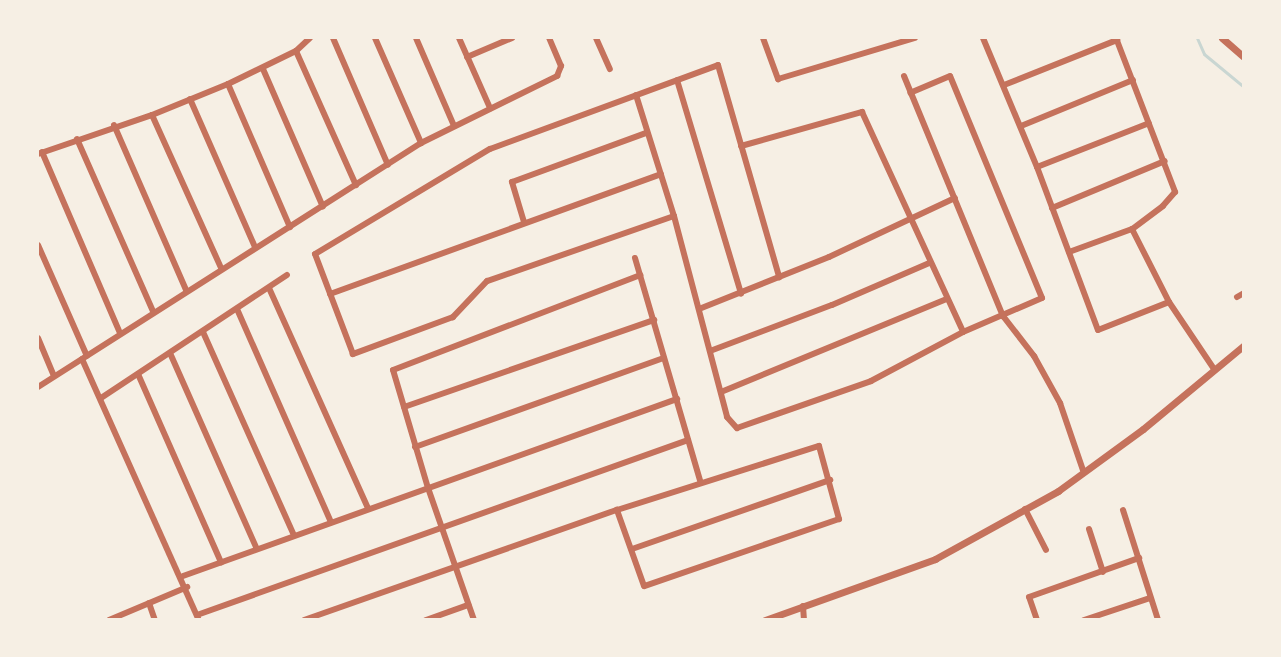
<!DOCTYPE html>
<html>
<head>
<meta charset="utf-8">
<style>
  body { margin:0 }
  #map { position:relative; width:1281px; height:657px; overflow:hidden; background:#f6efe4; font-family:Signika,sans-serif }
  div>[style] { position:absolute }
  .stream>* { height:3px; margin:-1.5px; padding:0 1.5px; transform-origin:1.5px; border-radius:1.5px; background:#c9d6d2 }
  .minor>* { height:6px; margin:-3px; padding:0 3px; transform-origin:3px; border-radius:3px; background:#c5725c }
  .tertiary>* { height:7px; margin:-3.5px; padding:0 3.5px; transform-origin:3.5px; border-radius:3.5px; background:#c5725c }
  span { translate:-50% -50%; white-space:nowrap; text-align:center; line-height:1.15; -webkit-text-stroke:6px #f6efe4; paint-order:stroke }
  .frame { position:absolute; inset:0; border:39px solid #f6efe4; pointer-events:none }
</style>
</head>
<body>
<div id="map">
  <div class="stream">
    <i style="left:1197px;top:38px;width:17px;rotate:66deg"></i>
    <i style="left:1204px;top:54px;width:52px;rotate:39.5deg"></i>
  </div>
  <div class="minor">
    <i style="left:333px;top:38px;width:138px;rotate:66.6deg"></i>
    <i style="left:375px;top:38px;width:115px;rotate:66.3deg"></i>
    <i style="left:416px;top:38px;width:96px;rotate:66.6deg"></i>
    <i style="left:459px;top:38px;width:77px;rotate:66.1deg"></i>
    <i style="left:596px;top:38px;width:34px;rotate:66deg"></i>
    <i style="left:763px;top:38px;width:44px;rotate:69.9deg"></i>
    <i style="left:778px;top:79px;width:143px;rotate:-16.7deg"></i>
    <i style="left:983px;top:38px;width:140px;rotate:67.3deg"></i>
    <i style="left:1037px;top:167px;width:174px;rotate:69.5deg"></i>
    <i style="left:1098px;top:330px;width:76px;rotate:-21.5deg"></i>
    <i style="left:1116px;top:38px;width:165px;rotate:69deg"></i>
    <i style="left:1175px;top:192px;width:18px;rotate:131deg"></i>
    <i style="left:1163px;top:206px;width:39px;rotate:143deg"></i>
    <i style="left:1132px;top:229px;width:82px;rotate:63.1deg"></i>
    <i style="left:1169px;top:302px;width:81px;rotate:56.1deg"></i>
    <i style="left:296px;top:51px;width:147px;rotate:65.9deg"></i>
    <i style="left:467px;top:57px;width:49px;rotate:-22.9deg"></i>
    <i style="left:263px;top:69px;width:150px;rotate:66.5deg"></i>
    <i style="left:904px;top:76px;width:260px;rotate:67.6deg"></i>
    <i style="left:1003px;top:316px;width:51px;rotate:52.2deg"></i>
    <i style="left:1034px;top:356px;width:54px;rotate:61deg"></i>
    <i style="left:1060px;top:403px;width:71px;rotate:71.1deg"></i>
    <i style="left:677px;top:80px;width:223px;rotate:73.3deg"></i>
    <i style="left:228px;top:84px;width:156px;rotate:66.6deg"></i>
    <i style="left:1004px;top:85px;width:122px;rotate:-21.7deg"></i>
    <i style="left:636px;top:95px;width:127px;rotate:72.6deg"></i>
    <i style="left:674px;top:216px;width:208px;rotate:75.2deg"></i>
    <i style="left:727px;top:417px;width:15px;rotate:48deg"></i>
    <i style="left:737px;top:428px;width:142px;rotate:-19.3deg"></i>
    <i style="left:871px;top:381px;width:104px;rotate:-28deg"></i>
    <i style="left:963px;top:332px;width:86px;rotate:-23.3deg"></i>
    <i style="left:1042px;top:298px;width:240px;rotate:-112.5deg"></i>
    <i style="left:950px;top:76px;width:43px;rotate:157deg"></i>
    <i style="left:190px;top:99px;width:162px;rotate:66.3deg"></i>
    <i style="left:152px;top:115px;width:168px;rotate:65.7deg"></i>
    <i style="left:114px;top:125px;width:180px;rotate:66.4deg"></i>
    <i style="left:1021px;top:126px;width:121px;rotate:-22.3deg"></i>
    <i style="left:77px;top:139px;width:188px;rotate:66.2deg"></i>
    <i style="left:741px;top:146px;width:126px;rotate:-15.7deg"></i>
    <i style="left:862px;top:112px;width:242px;rotate:65.3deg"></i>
    <i style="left:42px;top:152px;width:197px;rotate:66.7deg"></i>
    <i style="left:38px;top:154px;width:120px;rotate:-18.9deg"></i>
    <i style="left:152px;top:115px;width:82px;rotate:-22.2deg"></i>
    <i style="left:228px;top:84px;width:76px;rotate:-25.9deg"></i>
    <i style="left:296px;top:51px;width:19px;rotate:-43deg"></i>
    <i style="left:1037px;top:167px;width:120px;rotate:-21.4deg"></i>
    <i style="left:1052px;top:208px;width:122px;rotate:-22.6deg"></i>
    <i style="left:674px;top:216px;width:198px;rotate:160.8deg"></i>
    <i style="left:487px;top:281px;width:50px;rotate:133.4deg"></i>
    <i style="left:453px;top:317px;width:107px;rotate:159.7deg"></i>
    <i style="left:353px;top:354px;width:107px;rotate:-110.8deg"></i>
    <i style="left:315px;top:254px;width:204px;rotate:-31deg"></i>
    <i style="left:490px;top:149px;width:243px;rotate:-20.2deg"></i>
    <i style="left:718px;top:65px;width:221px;rotate:73.9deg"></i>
    <i style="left:524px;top:222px;width:42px;rotate:-106.7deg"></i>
    <i style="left:512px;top:182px;width:143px;rotate:-20.1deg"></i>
    <i style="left:38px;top:245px;width:121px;rotate:66.2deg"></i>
    <i style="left:1069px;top:252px;width:67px;rotate:-20.1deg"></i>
    <i style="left:635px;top:258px;width:234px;rotate:73.7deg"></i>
    <i style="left:269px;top:288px;width:241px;rotate:65.8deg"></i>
    <i style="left:330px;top:294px;width:352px;rotate:-19.9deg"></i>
    <i style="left:1237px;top:297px;width:8px;rotate:-30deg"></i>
    <i style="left:237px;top:309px;width:233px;rotate:66.2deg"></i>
    <i style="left:699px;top:309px;width:140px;rotate:-21.8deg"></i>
    <i style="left:829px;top:257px;width:139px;rotate:-25.1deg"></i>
    <i style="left:203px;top:332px;width:222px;rotate:65.9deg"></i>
    <i style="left:38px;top:338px;width:41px;rotate:67.2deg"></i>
    <i style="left:710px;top:351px;width:130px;rotate:-20.7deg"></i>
    <i style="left:832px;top:305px;width:106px;rotate:-23.4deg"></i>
    <i style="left:170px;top:353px;width:214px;rotate:66.1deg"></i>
    <i style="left:82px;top:359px;width:286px;rotate:65.9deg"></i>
    <i style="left:138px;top:374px;width:206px;rotate:66.2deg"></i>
    <i style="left:38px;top:387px;width:454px;rotate:-32.5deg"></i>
    <i style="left:421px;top:143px;width:152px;rotate:-26.2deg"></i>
    <i style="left:557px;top:76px;width:11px;rotate:-68deg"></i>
    <i style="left:561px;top:66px;width:30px;rotate:-113deg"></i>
    <i style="left:721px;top:392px;width:244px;rotate:-22.4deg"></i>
    <i style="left:101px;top:398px;width:223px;rotate:-33.5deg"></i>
    <i style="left:404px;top:407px;width:265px;rotate:-19.2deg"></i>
    <i style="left:415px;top:447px;width:264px;rotate:-19.7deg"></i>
    <i style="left:1025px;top:509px;width:46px;rotate:62.9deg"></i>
    <i style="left:1123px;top:510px;width:115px;rotate:72.3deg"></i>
    <i style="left:1089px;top:529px;width:45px;rotate:72deg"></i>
    <i style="left:632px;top:549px;width:210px;rotate:-19.2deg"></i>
    <i style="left:183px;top:576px;width:525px;rotate:-19.71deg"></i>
    <i style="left:149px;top:603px;width:18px;rotate:71deg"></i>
    <i style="left:803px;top:606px;width:14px;rotate:86deg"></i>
    <i style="left:197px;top:615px;width:521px;rotate:-19.62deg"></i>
    <i style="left:109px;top:620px;width:85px;rotate:-22.9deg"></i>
    <i style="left:304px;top:620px;width:332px;rotate:-19.4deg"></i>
    <i style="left:617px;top:510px;width:212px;rotate:-17.6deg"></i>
    <i style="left:819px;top:446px;width:76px;rotate:74.7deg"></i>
    <i style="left:839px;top:519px;width:206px;rotate:161deg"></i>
    <i style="left:644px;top:586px;width:81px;rotate:-109.6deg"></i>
    <i style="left:426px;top:620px;width:45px;rotate:-19.7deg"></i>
    <i style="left:474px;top:620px;width:140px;rotate:-109.2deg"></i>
    <i style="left:428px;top:488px;width:123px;rotate:-106.5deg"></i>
    <i style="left:393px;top:370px;width:265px;rotate:-21deg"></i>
    <i style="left:1037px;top:620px;width:24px;rotate:-109deg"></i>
    <i style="left:1029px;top:597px;width:117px;rotate:-19.5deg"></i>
    <i style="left:1084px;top:620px;width:70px;rotate:-18.4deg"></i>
  </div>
  <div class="tertiary">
    <i style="left:1222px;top:38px;width:29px;rotate:41deg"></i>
    <i style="left:765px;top:620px;width:181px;rotate:-19.7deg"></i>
    <i style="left:935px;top:559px;width:141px;rotate:-28.9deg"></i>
    <i style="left:1058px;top:491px;width:105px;rotate:-36.1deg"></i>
    <i style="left:1143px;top:429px;width:131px;rotate:-39.7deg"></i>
  </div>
  <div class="frame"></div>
</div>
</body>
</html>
